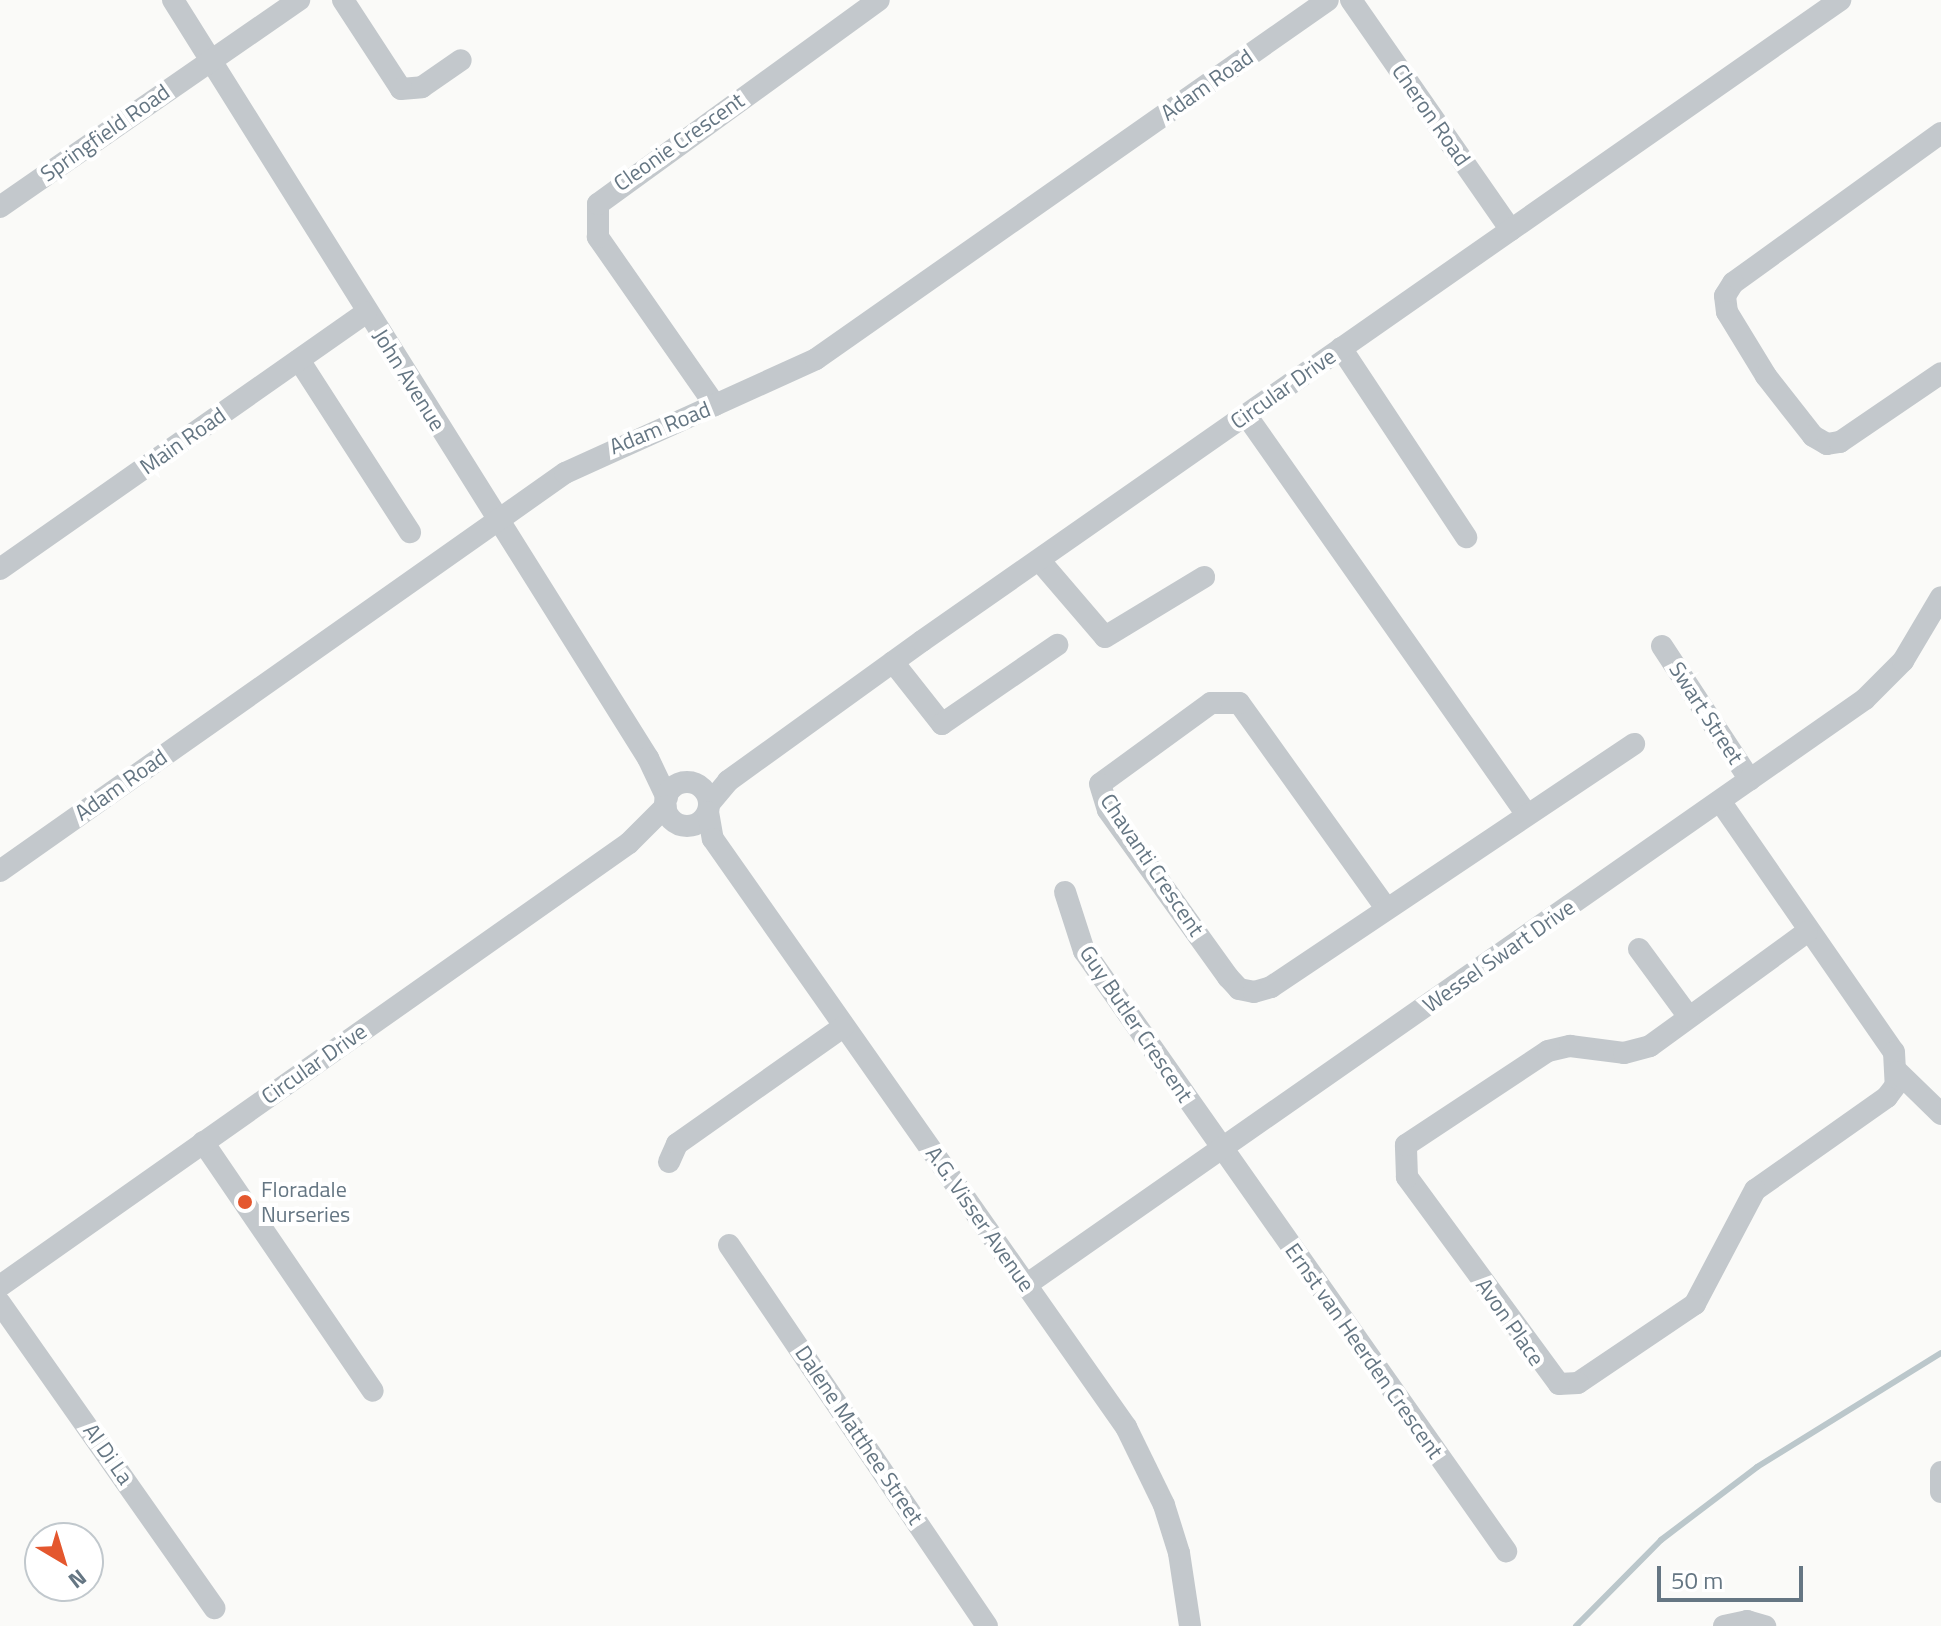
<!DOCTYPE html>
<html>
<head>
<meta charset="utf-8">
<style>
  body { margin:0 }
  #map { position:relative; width:1941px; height:1626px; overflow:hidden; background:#fafaf8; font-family:"Titillium Web",sans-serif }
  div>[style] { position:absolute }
  .stream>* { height:6px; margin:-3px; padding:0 3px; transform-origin:3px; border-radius:3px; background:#bbc7cb }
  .minor>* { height:22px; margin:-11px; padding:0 11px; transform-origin:11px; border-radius:11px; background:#c3c8cc }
  .minor>.ring { margin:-11px; padding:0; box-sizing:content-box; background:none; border:22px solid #c3c8cc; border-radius:50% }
  .dots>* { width:22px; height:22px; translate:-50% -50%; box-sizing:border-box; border:4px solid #fff; border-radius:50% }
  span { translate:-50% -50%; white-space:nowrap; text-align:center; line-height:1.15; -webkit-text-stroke:8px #fff; paint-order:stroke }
  .street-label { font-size:22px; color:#657683 }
  .poi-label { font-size:22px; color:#657683 }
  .left { translate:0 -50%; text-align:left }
  .north { position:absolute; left:24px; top:1522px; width:80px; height:80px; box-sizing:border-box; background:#fff; border:2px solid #c1c8cd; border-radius:50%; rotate:142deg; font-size:22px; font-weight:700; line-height:32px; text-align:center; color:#657683 }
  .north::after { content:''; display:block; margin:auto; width:28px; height:36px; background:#e4572e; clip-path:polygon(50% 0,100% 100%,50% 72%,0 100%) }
  .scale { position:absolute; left:1657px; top:1566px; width:146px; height:36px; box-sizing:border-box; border:4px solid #657683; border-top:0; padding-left:10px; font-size:24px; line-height:28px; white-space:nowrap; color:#657683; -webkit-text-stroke:6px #fff; paint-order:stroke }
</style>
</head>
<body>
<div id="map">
  <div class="stream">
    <i style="left:1576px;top:1626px;width:121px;rotate:-45.3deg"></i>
    <i style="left:1661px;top:1540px;width:121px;rotate:-37.2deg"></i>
    <i style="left:1757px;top:1467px;width:216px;rotate:-31.8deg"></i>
  </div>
  <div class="minor">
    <i style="left:173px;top:0;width:895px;rotate:57.93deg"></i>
    <i style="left:648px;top:758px;width:44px;rotate:64.6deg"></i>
    <i style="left:343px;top:0;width:106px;rotate:56.9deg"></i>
    <i style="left:401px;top:89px;width:21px;rotate:-5deg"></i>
    <i style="left:422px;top:87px;width:47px;rotate:-34.7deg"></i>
    <i style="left:1351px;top:0;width:280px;rotate:55.2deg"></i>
    <i style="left:1941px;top:133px;width:256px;rotate:144.2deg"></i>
    <i style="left:1733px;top:283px;width:15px;rotate:122deg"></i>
    <i style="left:1725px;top:296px;width:16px;rotate:83deg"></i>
    <i style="left:1727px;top:312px;width:75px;rotate:58.6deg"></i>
    <i style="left:1766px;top:376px;width:76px;rotate:51.9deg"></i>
    <i style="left:1813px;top:436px;width:16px;rotate:30deg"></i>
    <i style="left:1827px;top:444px;width:13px;rotate:-9deg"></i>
    <i style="left:1840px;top:442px;width:122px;rotate:-34.3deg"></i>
    <i style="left:0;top:207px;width:364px;rotate:-34.7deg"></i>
    <i style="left:1341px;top:348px;width:227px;rotate:56.5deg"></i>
    <i style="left:299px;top:360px;width:205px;rotate:57.2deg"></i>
    <i style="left:715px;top:405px;width:205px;rotate:-124.9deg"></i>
    <i style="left:598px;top:237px;width:33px;rotate:-90deg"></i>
    <i style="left:598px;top:204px;width:347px;rotate:-36deg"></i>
    <i style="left:1246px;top:415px;width:485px;rotate:54.9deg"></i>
    <i style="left:1039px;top:560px;width:101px;rotate:49.4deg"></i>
    <i style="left:1105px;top:637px;width:116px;rotate:-31.2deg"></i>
    <i style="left:0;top:569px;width:447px;rotate:-35deg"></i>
    <i style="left:1662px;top:646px;width:160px;rotate:56.7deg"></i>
    <i style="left:893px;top:662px;width:79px;rotate:51.7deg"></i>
    <i style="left:942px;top:724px;width:140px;rotate:-34.5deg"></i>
    <i class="ring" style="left:665px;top:782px;width:22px;height:22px"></i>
    <i style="left:1720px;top:801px;width:305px;rotate:55.3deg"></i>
    <i style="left:1894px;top:1052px;width:33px;rotate:87deg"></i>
    <i style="left:1896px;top:1085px;width:15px;rotate:127deg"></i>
    <i style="left:1887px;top:1097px;width:161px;rotate:144.8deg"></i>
    <i style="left:1755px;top:1190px;width:129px;rotate:117.8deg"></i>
    <i style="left:1695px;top:1304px;width:141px;rotate:146deg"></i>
    <i style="left:1578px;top:1383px;width:19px;rotate:177deg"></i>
    <i style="left:1559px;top:1384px;width:257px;rotate:-126.3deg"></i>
    <i style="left:1407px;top:1177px;width:32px;rotate:-92deg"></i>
    <i style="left:1406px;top:1145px;width:170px;rotate:-33.5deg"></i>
    <i style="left:1548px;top:1051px;width:23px;rotate:-13deg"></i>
    <i style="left:1570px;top:1046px;width:54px;rotate:7.4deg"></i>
    <i style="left:1624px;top:1053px;width:27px;rotate:-15deg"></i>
    <i style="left:1650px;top:1046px;width:194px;rotate:-36deg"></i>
    <i style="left:709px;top:804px;width:30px;rotate:-50deg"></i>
    <i style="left:728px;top:781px;width:239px;rotate:-35.8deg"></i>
    <i style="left:922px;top:641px;width:1120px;rotate:-34.92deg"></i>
    <i style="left:708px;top:812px;width:27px;rotate:80deg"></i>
    <i style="left:713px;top:839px;width:719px;rotate:54.92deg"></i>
    <i style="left:1126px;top:1427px;width:87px;rotate:64deg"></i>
    <i style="left:1164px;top:1505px;width:50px;rotate:72.6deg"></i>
    <i style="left:1179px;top:1553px;width:74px;rotate:81.4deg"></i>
    <i style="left:0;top:871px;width:691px;rotate:-35.16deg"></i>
    <i style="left:565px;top:473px;width:276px;rotate:-24.4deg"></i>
    <i style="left:816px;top:359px;width:625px;rotate:-35.04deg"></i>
    <i style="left:1065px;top:892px;width:62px;rotate:72.1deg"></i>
    <i style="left:1084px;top:951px;width:734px;rotate:54.88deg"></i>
    <i style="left:1386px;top:908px;width:252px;rotate:-125.6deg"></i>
    <i style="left:1239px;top:703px;width:28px;rotate:180deg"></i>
    <i style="left:1211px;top:703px;width:137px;rotate:143.9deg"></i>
    <i style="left:1100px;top:784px;width:27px;rotate:73deg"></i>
    <i style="left:1108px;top:810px;width:206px;rotate:54.3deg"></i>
    <i style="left:1228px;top:977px;width:16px;rotate:47deg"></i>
    <i style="left:1239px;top:989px;width:15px;rotate:11deg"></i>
    <i style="left:1254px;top:992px;width:18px;rotate:-16deg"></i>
    <i style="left:1271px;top:987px;width:437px;rotate:-33.8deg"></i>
    <i style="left:1639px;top:949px;width:84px;rotate:53.7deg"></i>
    <i style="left:1898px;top:1072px;width:60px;rotate:44.3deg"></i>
    <i style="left:203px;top:1142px;width:301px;rotate:55.7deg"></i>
    <i style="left:669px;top:1162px;width:20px;rotate:-66deg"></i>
    <i style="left:677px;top:1144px;width:204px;rotate:-35.2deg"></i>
    <i style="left:729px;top:1245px;width:460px;rotate:55.9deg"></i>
    <i style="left:1026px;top:1285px;width:1023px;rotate:-34.93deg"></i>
    <i style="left:1865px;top:699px;width:54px;rotate:-45deg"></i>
    <i style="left:1903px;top:661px;width:74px;rotate:-59.3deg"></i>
    <i style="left:0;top:1286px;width:769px;rotate:-35.16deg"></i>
    <i style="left:629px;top:843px;width:52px;rotate:-45deg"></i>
    <i style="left:0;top:1303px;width:373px;rotate:54.9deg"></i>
    <i style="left:1941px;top:1472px;width:20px;rotate:90deg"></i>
    <i style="left:1724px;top:1626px;width:24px;rotate:-12deg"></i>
    <i style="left:1747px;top:1621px;width:19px;rotate:16deg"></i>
  </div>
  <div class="dots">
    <i style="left:245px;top:1202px;background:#e4572e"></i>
  </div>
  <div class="street-label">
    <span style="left:1207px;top:85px;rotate:-35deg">Adam Road</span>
    <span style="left:1431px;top:115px;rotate:55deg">Cheron Road</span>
    <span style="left:105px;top:133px;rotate:-35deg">Springfield Road</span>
    <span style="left:679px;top:142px;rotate:-35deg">Cleonie Crescent</span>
    <span style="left:409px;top:380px;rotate:58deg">John Avenue</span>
    <span style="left:1283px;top:389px;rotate:-35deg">Circular Drive</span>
    <span style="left:660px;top:428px;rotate:-22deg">Adam Road</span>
    <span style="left:183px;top:441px;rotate:-35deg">Main Road</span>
    <span style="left:1706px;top:713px;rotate:57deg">Swart Street</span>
    <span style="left:121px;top:785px;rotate:-35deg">Adam Road</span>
    <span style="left:1152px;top:865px;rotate:56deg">Chavanti Crescent</span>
    <span style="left:1499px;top:956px;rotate:-35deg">Wessel Swart Drive</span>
    <span style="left:1136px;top:1024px;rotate:56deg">Guy Butler Crescent</span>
    <span style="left:314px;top:1064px;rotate:-35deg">Circular Drive</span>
    <span style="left:980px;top:1219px;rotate:55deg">A.G. Visser Avenue</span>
    <span style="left:1510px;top:1322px;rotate:55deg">Avon Place</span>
    <span style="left:1364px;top:1351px;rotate:55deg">Ernst van Heerden Crescent</span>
    <span style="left:859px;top:1435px;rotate:56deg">Dalene Matthee Street</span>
    <span style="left:108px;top:1454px;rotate:55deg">Al Di La</span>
  </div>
  <div class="poi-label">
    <span class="left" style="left:261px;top:1202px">Floradale<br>Nurseries</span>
  </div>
  <div class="north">N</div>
  <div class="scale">50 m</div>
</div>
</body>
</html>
